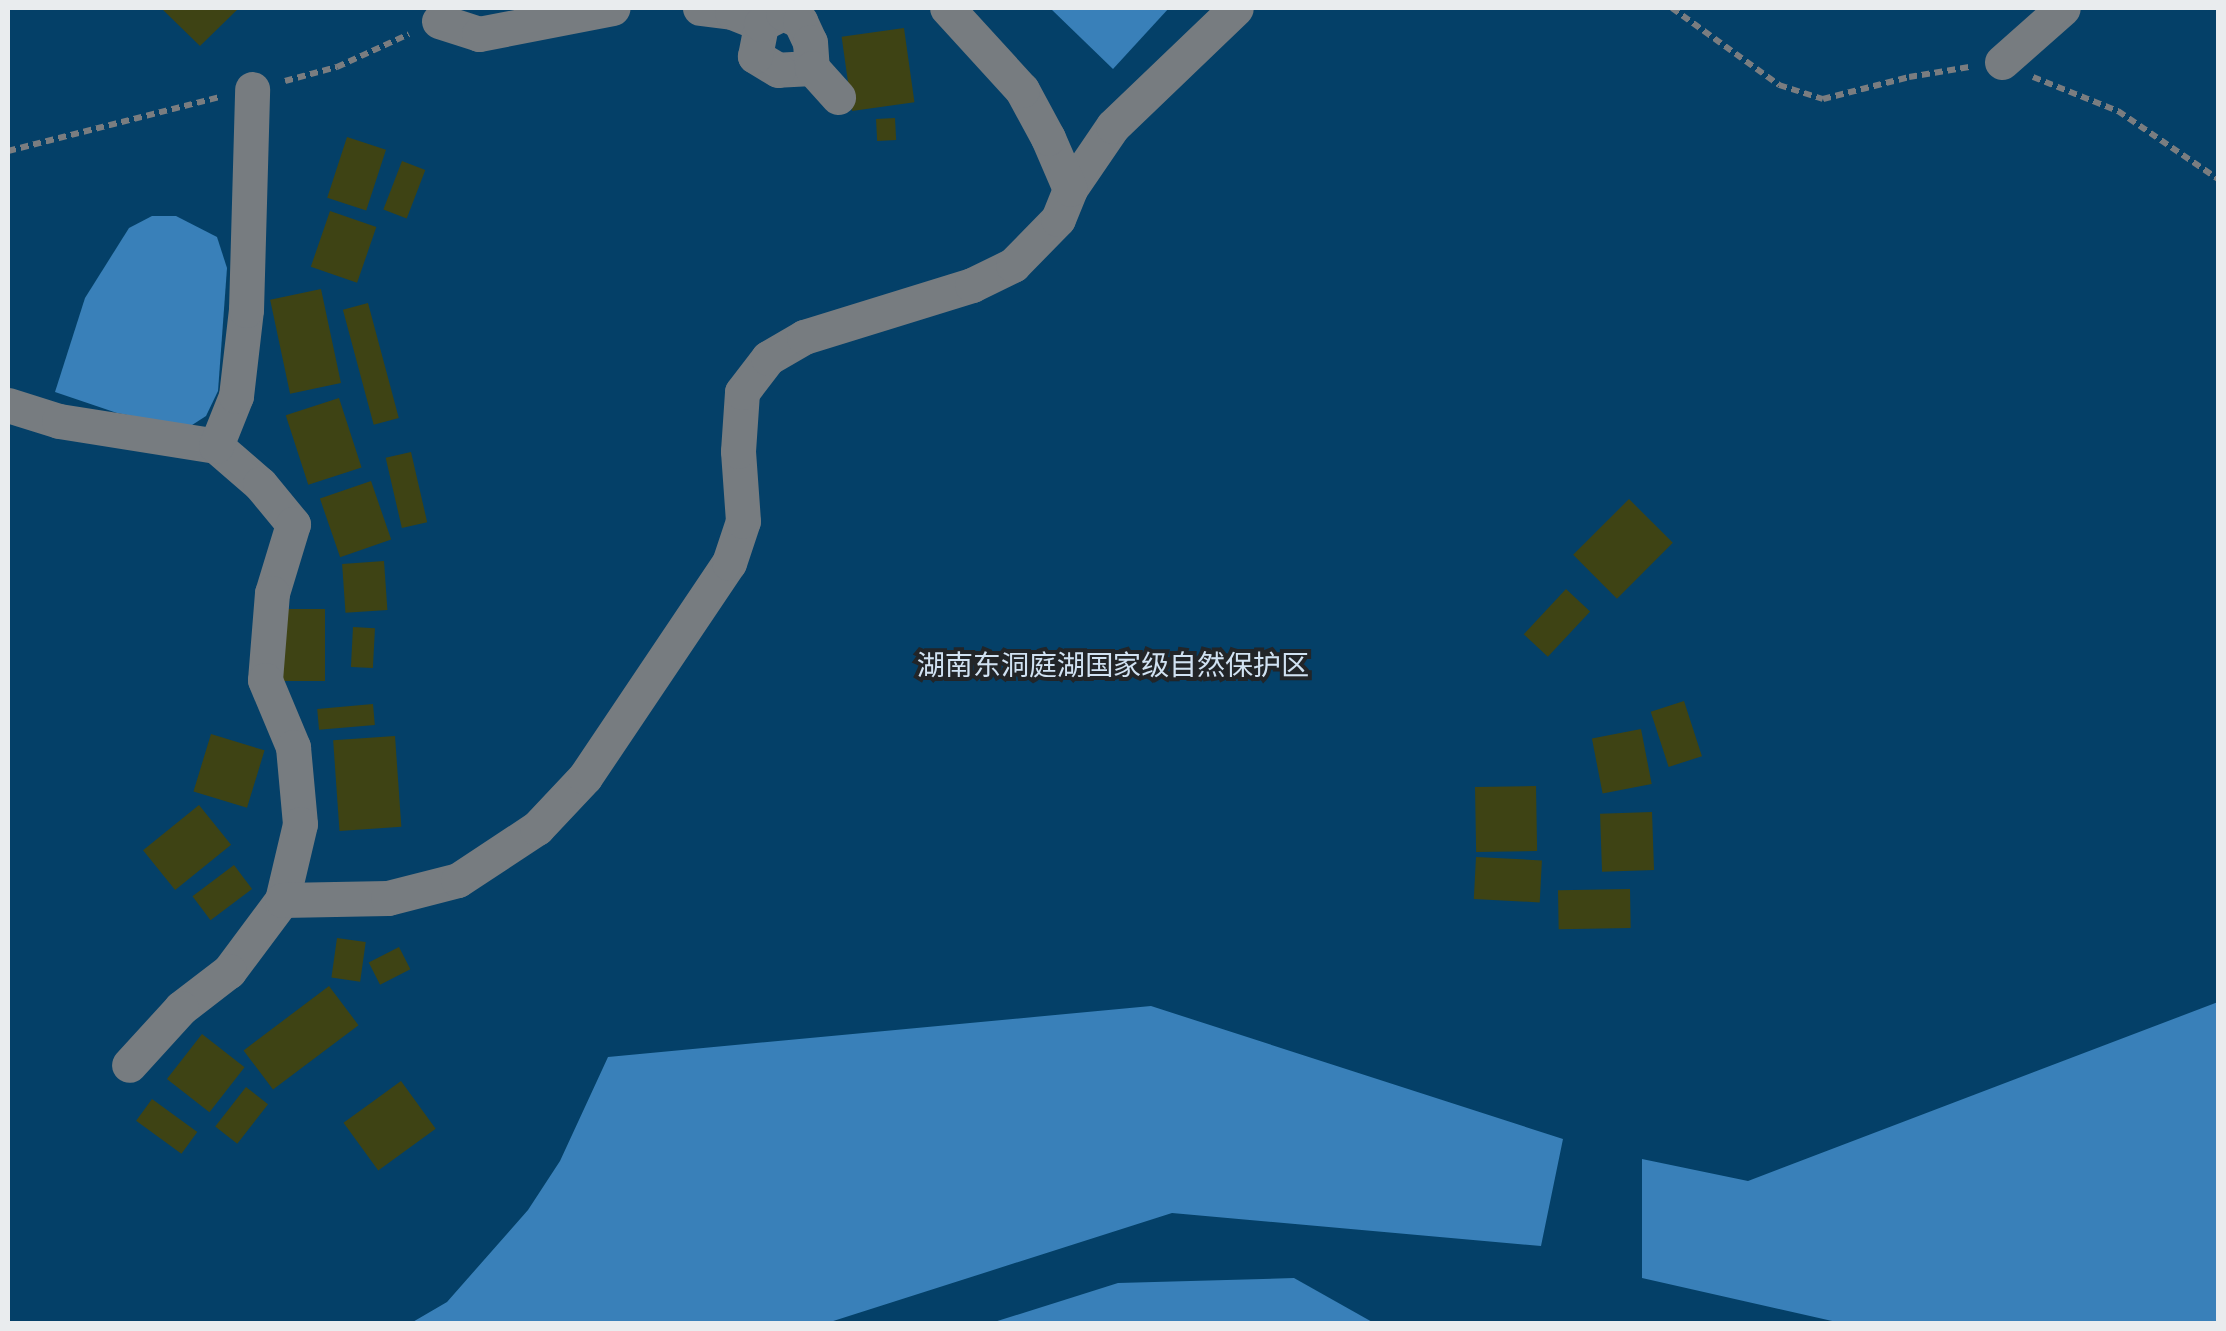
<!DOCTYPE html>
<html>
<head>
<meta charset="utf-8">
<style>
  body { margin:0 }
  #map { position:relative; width:2226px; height:1331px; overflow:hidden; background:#2b2f32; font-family:"Work Sans","Noto Sans SC",sans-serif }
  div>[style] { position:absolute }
  .green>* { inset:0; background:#044068; transform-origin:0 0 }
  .water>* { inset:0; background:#3980b9 }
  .building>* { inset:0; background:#3e4314; transform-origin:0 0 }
  .path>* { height:6px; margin-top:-3px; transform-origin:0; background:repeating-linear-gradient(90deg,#7a7d80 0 8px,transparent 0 13px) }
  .street>* { height:35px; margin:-17.5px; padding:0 17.5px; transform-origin:17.5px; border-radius:17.5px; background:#777c80 }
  span { translate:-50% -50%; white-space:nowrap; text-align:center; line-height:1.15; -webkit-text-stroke:8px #222528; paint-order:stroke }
  .park-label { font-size:28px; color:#d1e2f2 }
  .frame { position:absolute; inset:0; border:10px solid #e9ecee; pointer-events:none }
</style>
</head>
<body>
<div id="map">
  <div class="green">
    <i style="left:8px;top:8px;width:2210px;height:1316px"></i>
  </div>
  <div class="water">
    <i style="clip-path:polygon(1050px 8px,1169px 8px,1113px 69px)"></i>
    <i style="clip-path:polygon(152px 216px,176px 216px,217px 237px,227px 268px,218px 391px,206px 416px,189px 427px,117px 413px,55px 392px,85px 298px,129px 228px)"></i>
    <i style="clip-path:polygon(2218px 1002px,2218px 1323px,1841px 1323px,1642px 1278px,1642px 1159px,1748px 1181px)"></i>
    <i style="clip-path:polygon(1151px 1006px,1563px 1139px,1541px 1246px,1172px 1213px,827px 1323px,411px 1323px,447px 1302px,528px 1210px,560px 1161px,608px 1057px)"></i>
    <i style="clip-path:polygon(1294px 1278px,1374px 1323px,991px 1323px,1118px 1283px)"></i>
  </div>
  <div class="building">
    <i style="clip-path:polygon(161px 8px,239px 8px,200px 46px)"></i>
    <i style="left:904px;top:28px;width:75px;height:63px;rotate:82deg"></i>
    <i style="left:895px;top:118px;width:22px;height:19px;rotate:87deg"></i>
    <i style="left:347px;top:137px;width:41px;height:64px;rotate:18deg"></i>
    <i style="left:402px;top:161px;width:25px;height:52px;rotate:21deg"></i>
    <i style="left:330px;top:211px;width:49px;height:59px;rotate:19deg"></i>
    <i style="left:321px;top:289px;width:96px;height:52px;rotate:78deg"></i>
    <i style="left:368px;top:303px;width:119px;height:26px;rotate:75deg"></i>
    <i style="left:339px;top:398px;width:73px;height:56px;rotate:72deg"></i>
    <i style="left:411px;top:452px;width:72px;height:26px;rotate:77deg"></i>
    <i style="left:371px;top:481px;width:62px;height:54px;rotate:71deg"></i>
    <i style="left:1629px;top:499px;width:62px;height:79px;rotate:45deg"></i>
    <i style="left:384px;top:561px;width:49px;height:42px;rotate:86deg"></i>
    <i style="left:1566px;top:589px;width:33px;height:62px;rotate:43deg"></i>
    <i style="left:279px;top:609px;width:46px;height:72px"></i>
    <i style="left:353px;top:627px;width:22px;height:40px;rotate:3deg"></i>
    <i style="left:1684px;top:701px;width:58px;height:35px;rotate:72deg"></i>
    <i style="left:373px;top:704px;width:21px;height:56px;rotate:85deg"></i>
    <i style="left:1641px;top:729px;width:56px;height:50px;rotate:79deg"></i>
    <i style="left:211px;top:734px;width:56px;height:60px;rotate:17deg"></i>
    <i style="left:395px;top:736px;width:91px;height:62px;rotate:86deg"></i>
    <i style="left:1536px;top:786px;width:65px;height:61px;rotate:89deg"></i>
    <i style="left:199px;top:805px;width:51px;height:72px;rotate:51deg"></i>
    <i style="left:1652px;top:812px;width:58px;height:52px;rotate:88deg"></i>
    <i style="left:1476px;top:857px;width:66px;height:42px;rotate:3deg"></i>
    <i style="left:234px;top:865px;width:30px;height:52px;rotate:53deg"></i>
    <i style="left:1630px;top:889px;width:39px;height:72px;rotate:89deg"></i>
    <i style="left:337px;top:938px;width:29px;height:40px;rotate:8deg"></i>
    <i style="left:399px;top:947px;width:25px;height:34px;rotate:63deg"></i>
    <i style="left:329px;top:986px;width:49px;height:107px;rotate:53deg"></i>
    <i style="left:202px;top:1034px;width:54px;height:57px;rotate:38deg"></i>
    <i style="left:401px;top:1081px;width:59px;height:71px;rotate:54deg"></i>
    <i style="left:246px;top:1087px;width:28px;height:50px;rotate:38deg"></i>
    <i style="left:152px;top:1099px;width:56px;height:27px;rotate:36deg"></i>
  </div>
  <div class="path">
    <i style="left:1672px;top:8px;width:132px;rotate:35.7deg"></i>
    <i style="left:1779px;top:85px;width:46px;rotate:17.7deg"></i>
    <i style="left:1823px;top:99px;width:89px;rotate:-14.3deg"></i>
    <i style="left:1909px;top:77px;width:61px;rotate:-9.5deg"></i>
    <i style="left:2033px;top:77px;width:92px;rotate:21.8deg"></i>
    <i style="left:2118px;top:111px;width:121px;rotate:34.2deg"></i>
    <i style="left:285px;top:81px;width:54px;rotate:-15.1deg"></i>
    <i style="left:337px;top:67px;width:79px;rotate:-24.6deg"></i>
    <i style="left:8px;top:151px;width:219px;rotate:-14.3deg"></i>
  </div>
  <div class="street">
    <i style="left:700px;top:8px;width:32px;rotate:7deg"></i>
    <i style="left:732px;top:12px;width:31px;rotate:22deg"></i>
    <i style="left:439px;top:21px;width:42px;rotate:18deg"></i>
    <i style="left:479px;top:34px;width:136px;rotate:-11deg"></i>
    <i style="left:2002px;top:62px;width:81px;rotate:-41.5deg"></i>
    <i style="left:812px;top:68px;width:34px;rotate:177deg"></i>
    <i style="left:778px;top:70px;width:27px;rotate:-149deg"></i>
    <i style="left:755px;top:56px;width:33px;rotate:-79deg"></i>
    <i style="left:761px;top:24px;width:25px;rotate:-27deg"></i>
    <i style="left:783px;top:13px;width:19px;rotate:25deg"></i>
    <i style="left:800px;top:21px;width:23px;rotate:65deg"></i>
    <i style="left:810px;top:42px;width:26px;rotate:86deg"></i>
    <i style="left:812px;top:68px;width:39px;rotate:48deg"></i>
    <i style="left:1070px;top:189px;width:76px;rotate:-55.7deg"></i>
    <i style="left:1113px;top:126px;width:170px;rotate:-43.8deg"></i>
    <i style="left:8px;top:405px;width:53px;rotate:17.4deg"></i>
    <i style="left:59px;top:421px;width:159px;rotate:9deg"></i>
    <i style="left:216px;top:446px;width:58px;rotate:40.8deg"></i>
    <i style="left:260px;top:484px;width:52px;rotate:50.5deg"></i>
    <i style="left:293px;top:524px;width:72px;rotate:106.9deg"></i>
    <i style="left:272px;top:593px;width:87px;rotate:94.6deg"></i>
    <i style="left:265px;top:680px;width:73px;rotate:67.3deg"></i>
    <i style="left:293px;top:747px;width:77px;rotate:84.8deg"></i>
    <i style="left:300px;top:824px;width:78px;rotate:103.3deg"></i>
    <i style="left:282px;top:900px;width:89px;rotate:126.7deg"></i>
    <i style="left:229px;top:971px;width:61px;rotate:142.4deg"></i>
    <i style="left:181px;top:1008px;width:77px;rotate:132.4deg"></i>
    <i style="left:216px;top:446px;width:54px;rotate:-68.2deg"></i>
    <i style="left:236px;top:396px;width:87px;rotate:-83.4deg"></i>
    <i style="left:246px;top:310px;width:221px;rotate:-88.4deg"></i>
    <i style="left:282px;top:900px;width:106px;rotate:-1.1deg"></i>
    <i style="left:388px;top:898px;width:72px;rotate:-14.4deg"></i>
    <i style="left:458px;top:880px;width:95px;rotate:-33.4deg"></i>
    <i style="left:537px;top:828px;width:70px;rotate:-46.7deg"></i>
    <i style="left:585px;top:777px;width:258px;rotate:-56.1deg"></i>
    <i style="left:729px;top:563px;width:44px;rotate:-71.6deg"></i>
    <i style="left:743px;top:521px;width:70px;rotate:-94.1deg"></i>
    <i style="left:738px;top:451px;width:59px;rotate:-86.1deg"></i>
    <i style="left:742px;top:392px;width:43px;rotate:-52.6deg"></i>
    <i style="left:768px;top:358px;width:42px;rotate:-30.3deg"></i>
    <i style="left:804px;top:337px;width:176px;rotate:-17.2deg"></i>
    <i style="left:972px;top:285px;width:46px;rotate:-26deg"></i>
    <i style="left:1013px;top:265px;width:64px;rotate:-45.6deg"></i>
    <i style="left:1058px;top:219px;width:32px;rotate:-68deg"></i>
    <i style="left:1070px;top:189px;width:56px;rotate:-113.3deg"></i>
    <i style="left:1048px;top:138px;width:55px;rotate:-118.4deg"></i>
    <i style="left:1022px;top:90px;width:111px;rotate:-132.4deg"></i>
  </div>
  <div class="park-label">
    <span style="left:1113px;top:666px">湖南东洞庭湖国家级自然保护区</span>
  </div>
  <div class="frame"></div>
</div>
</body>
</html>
